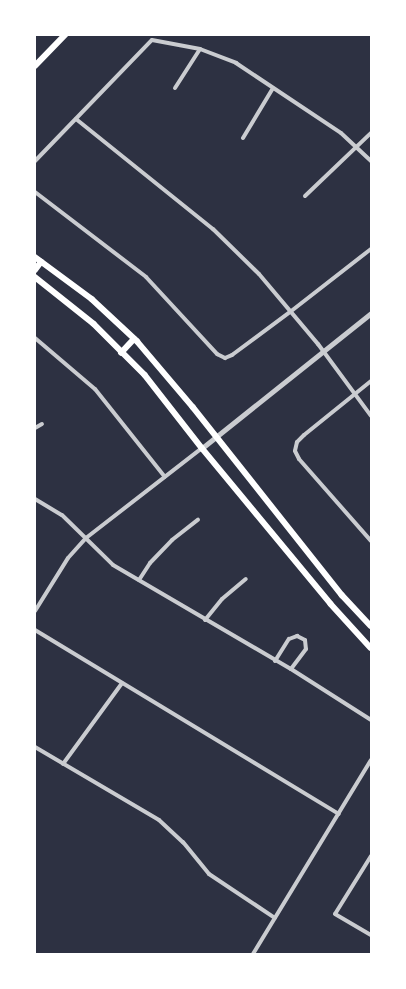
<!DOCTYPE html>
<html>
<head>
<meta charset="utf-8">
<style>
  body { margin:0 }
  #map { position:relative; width:406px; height:989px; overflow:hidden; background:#2d3142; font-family:Arial,sans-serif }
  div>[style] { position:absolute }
  .minor>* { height:4px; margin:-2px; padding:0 2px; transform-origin:2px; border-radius:2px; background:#caccd0 }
  .tertiary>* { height:5px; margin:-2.5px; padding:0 2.5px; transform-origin:2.5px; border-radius:2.5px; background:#caccd0 }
  .secondary>* { height:5.5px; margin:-2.75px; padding:0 2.75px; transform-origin:2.75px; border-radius:2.75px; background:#fff }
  span { translate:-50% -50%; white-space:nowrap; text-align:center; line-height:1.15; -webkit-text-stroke:4px #fff; paint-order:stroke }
  .frame { position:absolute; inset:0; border:36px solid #fff; pointer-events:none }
</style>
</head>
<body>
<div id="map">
  <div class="minor">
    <i style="left:175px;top:88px;width:46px;rotate:-57.3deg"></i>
    <i style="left:76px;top:119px;width:176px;rotate:38.8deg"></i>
    <i style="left:213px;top:229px;width:64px;rotate:44.4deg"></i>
    <i style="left:259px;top:274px;width:92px;rotate:49.9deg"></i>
    <i style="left:318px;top:344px;width:89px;rotate:53.6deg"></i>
    <i style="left:243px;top:138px;width:58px;rotate:-59deg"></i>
    <i style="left:35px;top:161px;width:168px;rotate:-46deg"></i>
    <i style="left:152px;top:40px;width:49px;rotate:10.6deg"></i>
    <i style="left:200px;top:49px;width:39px;rotate:21deg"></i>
    <i style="left:236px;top:63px;width:126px;rotate:33.7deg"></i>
    <i style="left:341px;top:133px;width:41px;rotate:43deg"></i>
    <i style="left:35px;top:192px;width:140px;rotate:37.4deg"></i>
    <i style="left:146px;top:277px;width:105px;rotate:47.3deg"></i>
    <i style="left:217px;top:354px;width:9px;rotate:27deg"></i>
    <i style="left:225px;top:358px;width:8px;rotate:-23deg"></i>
    <i style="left:232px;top:355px;width:72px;rotate:-36.6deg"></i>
    <i style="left:290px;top:312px;width:103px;rotate:-37.9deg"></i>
    <i style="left:305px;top:196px;width:91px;rotate:-43.7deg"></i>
    <i style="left:35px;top:338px;width:79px;rotate:40.4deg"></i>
    <i style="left:95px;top:389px;width:112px;rotate:51.5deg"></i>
    <i style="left:371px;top:381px;width:86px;rotate:141.1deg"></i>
    <i style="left:304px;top:435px;width:10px;rotate:135deg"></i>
    <i style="left:297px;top:442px;width:9px;rotate:103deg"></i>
    <i style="left:295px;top:451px;width:9px;rotate:63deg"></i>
    <i style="left:299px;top:459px;width:109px;rotate:48.7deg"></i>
    <i style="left:35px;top:428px;width:8px;rotate:-30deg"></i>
    <i style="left:35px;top:499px;width:31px;rotate:31deg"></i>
    <i style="left:62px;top:515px;width:71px;rotate:44.4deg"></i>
    <i style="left:113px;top:565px;width:206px;rotate:30.3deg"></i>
    <i style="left:291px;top:669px;width:95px;rotate:32.5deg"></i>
    <i style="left:139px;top:580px;width:20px;rotate:-57deg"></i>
    <i style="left:150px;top:563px;width:32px;rotate:-46deg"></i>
    <i style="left:172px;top:540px;width:33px;rotate:-38deg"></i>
    <i style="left:35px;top:611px;width:62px;rotate:-58.1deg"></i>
    <i style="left:68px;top:558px;width:27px;rotate:-48deg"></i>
    <i style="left:86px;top:538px;width:147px;rotate:-37.8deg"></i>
    <i style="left:205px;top:620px;width:27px;rotate:-51deg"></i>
    <i style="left:222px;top:599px;width:31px;rotate:-40deg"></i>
    <i style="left:35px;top:630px;width:355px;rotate:31.2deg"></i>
    <i style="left:275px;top:661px;width:26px;rotate:-58deg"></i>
    <i style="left:289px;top:639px;width:9px;rotate:-21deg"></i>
    <i style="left:297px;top:636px;width:9px;rotate:27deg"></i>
    <i style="left:305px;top:640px;width:9px;rotate:84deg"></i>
    <i style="left:306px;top:649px;width:25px;rotate:127deg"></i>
    <i style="left:35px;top:747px;width:144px;rotate:30.5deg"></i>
    <i style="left:159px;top:820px;width:33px;rotate:43deg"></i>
    <i style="left:183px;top:842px;width:41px;rotate:50.9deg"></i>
    <i style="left:209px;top:874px;width:79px;rotate:33.7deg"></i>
    <i style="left:63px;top:764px;width:100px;rotate:-53.9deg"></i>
    <i style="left:371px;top:856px;width:68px;rotate:121.8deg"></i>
    <i style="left:335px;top:914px;width:42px;rotate:30.3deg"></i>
    <i style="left:253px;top:954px;width:227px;rotate:-58.7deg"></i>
  </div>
  <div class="tertiary">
    <i style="left:202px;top:448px;width:216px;rotate:-38.6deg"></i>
  </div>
  <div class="secondary">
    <i style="left:35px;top:66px;width:43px;rotate:-45.9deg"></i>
    <i style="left:35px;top:257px;width:71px;rotate:36.4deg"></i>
    <i style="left:92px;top:299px;width:62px;rotate:43deg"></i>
    <i style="left:137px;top:341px;width:87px;rotate:49.7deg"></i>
    <i style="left:193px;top:407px;width:240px;rotate:51.6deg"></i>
    <i style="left:342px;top:595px;width:42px;rotate:46.9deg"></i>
    <i style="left:35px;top:270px;width:10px;rotate:-53deg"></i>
    <i style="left:35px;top:277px;width:75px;rotate:38.5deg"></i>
    <i style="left:94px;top:324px;width:72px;rotate:45deg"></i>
    <i style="left:145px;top:375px;width:93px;rotate:52deg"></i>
    <i style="left:202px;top:448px;width:202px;rotate:50.4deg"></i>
    <i style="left:331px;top:604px;width:59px;rotate:47.7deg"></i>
    <i style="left:121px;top:353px;width:19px;rotate:-47deg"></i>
  </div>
  <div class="frame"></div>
</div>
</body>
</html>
